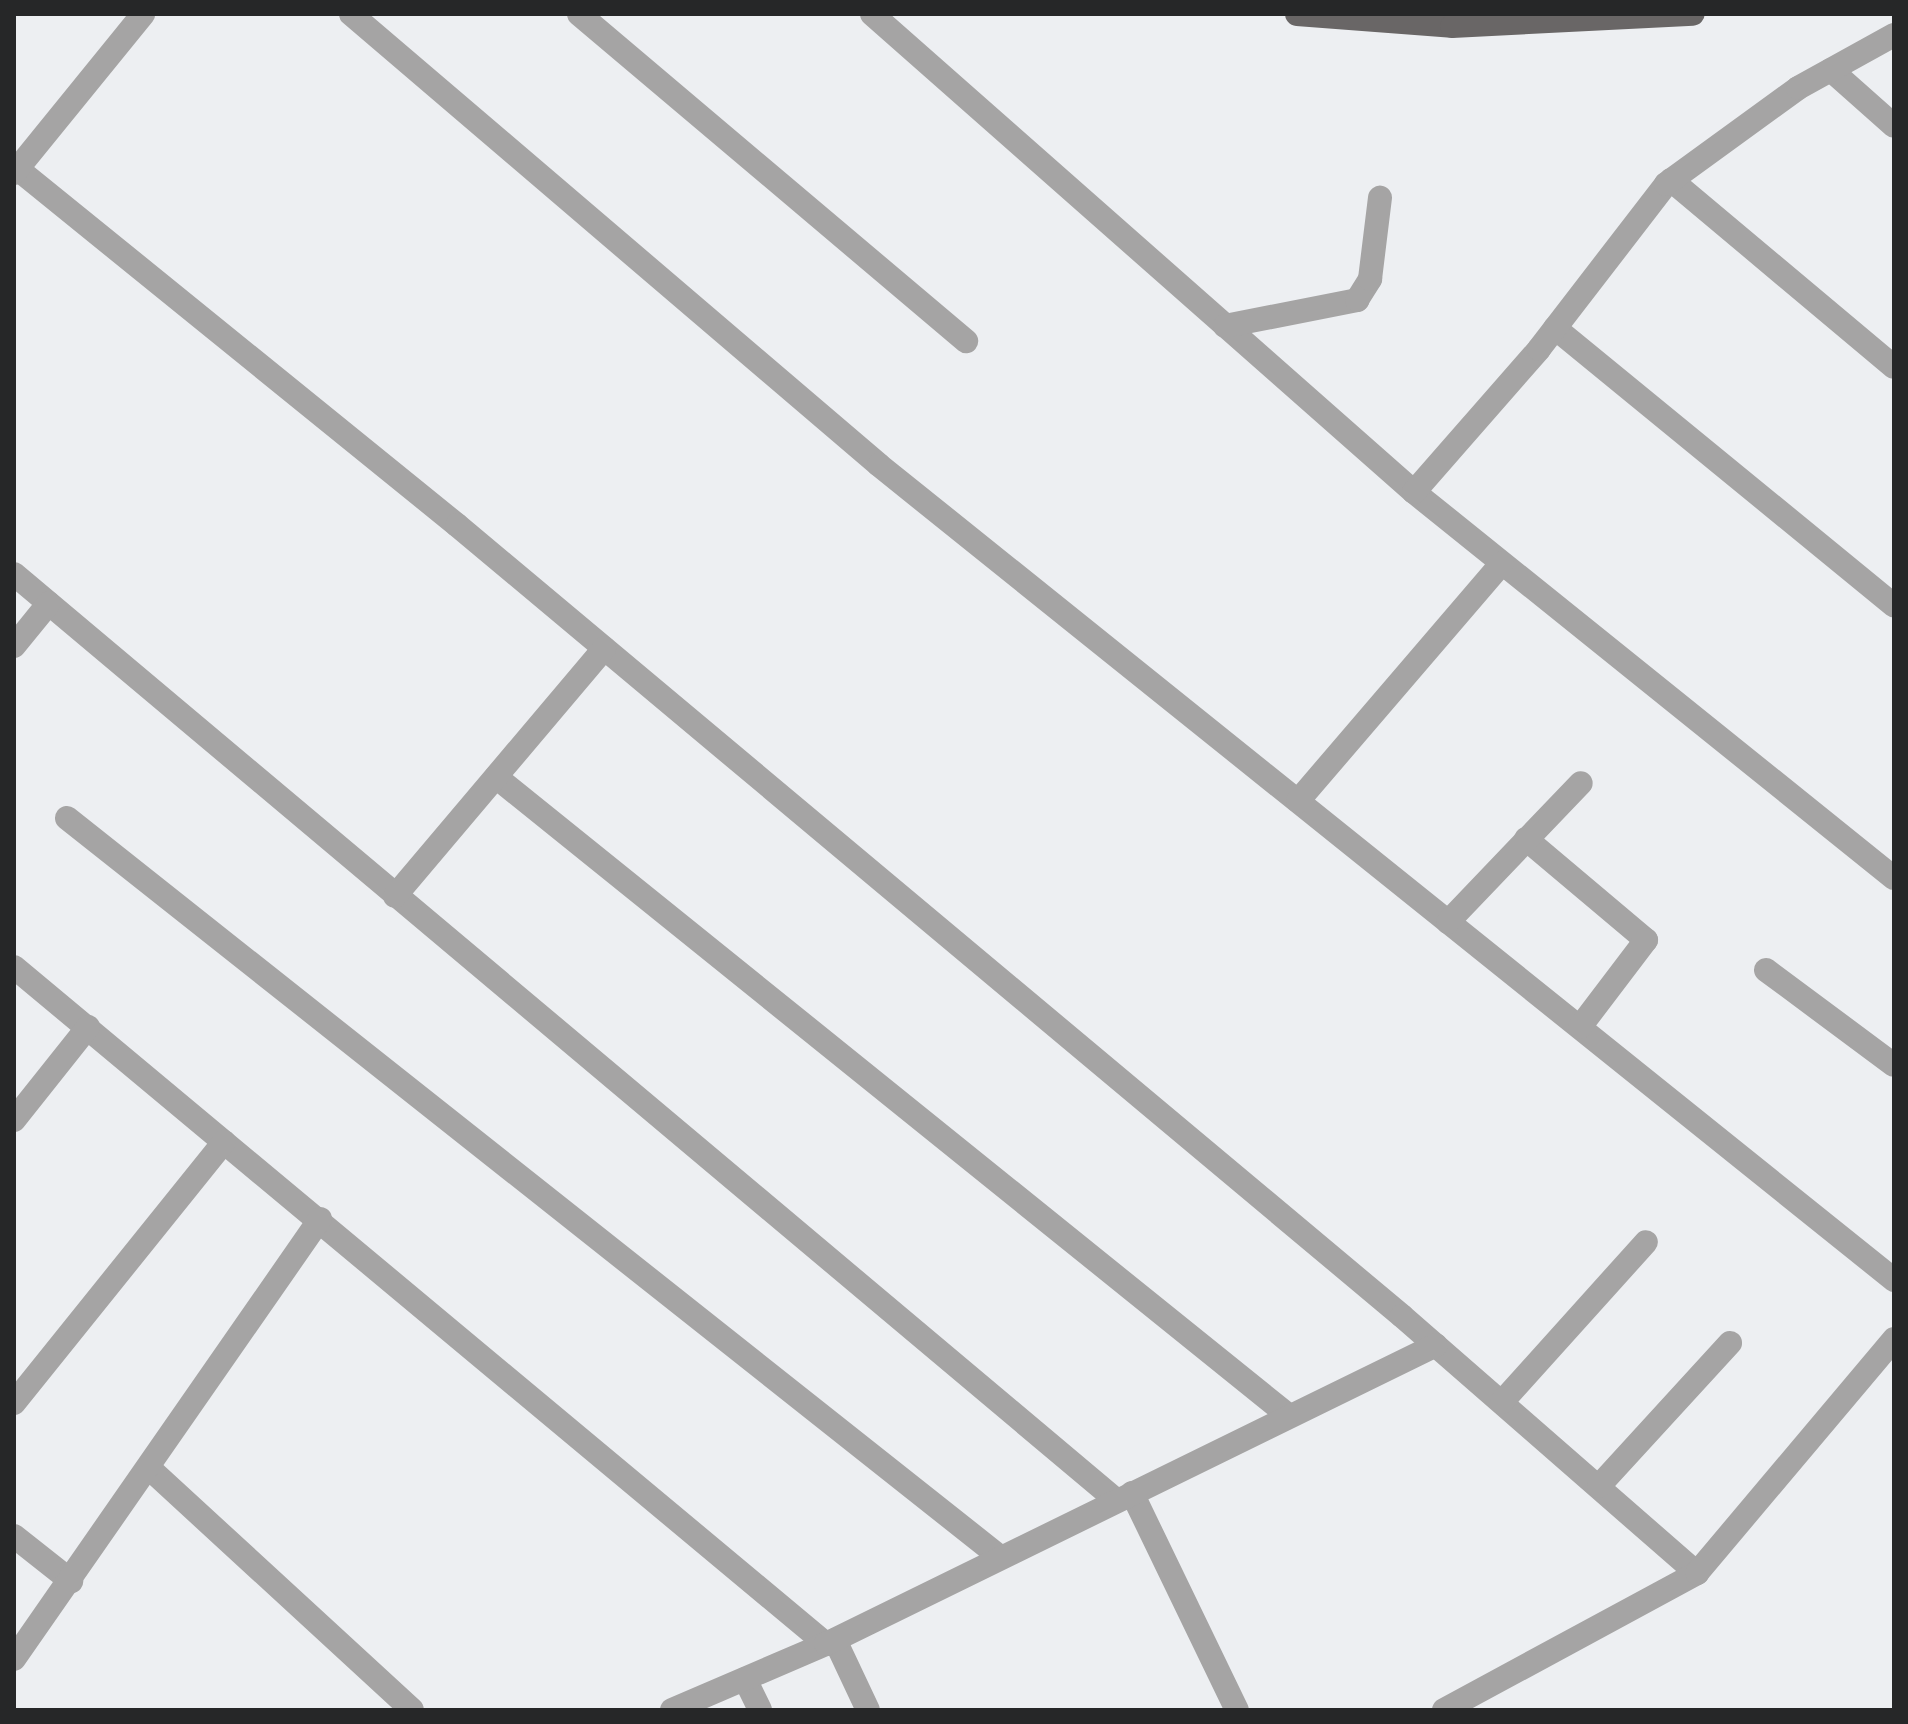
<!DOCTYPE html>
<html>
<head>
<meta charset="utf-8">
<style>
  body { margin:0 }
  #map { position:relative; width:1908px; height:1724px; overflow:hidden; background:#edeff2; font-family:Cabin,sans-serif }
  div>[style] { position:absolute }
  .minor>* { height:24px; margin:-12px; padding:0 12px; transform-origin:12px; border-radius:12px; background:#a5a4a4 }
  .major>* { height:24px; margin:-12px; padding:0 12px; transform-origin:12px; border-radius:12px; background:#696666 }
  span { translate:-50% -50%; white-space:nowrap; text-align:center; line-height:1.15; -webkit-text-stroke:6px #edeff2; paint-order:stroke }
  .frame { position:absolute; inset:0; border:16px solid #262728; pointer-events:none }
</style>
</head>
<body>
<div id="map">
  <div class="minor">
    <div style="left:351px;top:14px;width:694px;rotate:40.5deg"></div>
    <div style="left:879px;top:465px;width:1302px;rotate:38.76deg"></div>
    <div style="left:579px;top:14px;width:507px;rotate:40.2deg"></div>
    <div style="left:872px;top:14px;width:723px;rotate:41.41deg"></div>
    <div style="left:1414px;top:492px;width:616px;rotate:38.81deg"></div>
    <div style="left:1831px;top:70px;width:84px;rotate:41.6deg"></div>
    <div style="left:14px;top:166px;width:570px;rotate:39.02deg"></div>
    <div style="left:457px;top:525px;width:1232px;rotate:39.93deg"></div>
    <div style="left:1402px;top:1316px;width:391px;rotate:41.1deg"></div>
    <div style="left:14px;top:173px;width:205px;rotate:-50.9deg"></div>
    <div style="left:1671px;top:180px;width:291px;rotate:40deg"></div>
    <div style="left:1225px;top:326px;width:135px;rotate:-11.1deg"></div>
    <div style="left:1357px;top:300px;width:25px;rotate:-58deg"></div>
    <div style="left:1370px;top:279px;width:82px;rotate:-83deg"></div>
    <div style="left:1555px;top:328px;width:438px;rotate:39.3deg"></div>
    <div style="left:1414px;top:492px;width:190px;rotate:-48.8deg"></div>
    <div style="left:1539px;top:349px;width:208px;rotate:-52.4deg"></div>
    <div style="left:1666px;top:184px;width:163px;rotate:-36deg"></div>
    <div style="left:1798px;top:88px;width:110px;rotate:-28.9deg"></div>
    <div style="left:14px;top:574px;width:1438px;rotate:40.04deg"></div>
    <div style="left:14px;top:646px;width:55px;rotate:-50.9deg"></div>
    <div style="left:496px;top:777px;width:1018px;rotate:38.86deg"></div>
    <div style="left:1298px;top:801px;width:313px;rotate:-49.4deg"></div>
    <div style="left:67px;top:818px;width:1190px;rotate:38.38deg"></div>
    <div style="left:1526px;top:839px;width:157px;rotate:40.1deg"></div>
    <div style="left:1646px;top:940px;width:109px;rotate:127.2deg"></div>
    <div style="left:395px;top:896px;width:324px;rotate:-49.8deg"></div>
    <div style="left:1448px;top:922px;width:192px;rotate:-46.3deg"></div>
    <div style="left:14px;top:967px;width:1057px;rotate:39.82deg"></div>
    <div style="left:1766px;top:970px;width:159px;rotate:36.6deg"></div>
    <div style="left:14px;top:1120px;width:119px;rotate:-51.5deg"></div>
    <div style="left:1502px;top:1402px;width:215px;rotate:-48deg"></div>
    <div style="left:14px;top:1403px;width:335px;rotate:-51.2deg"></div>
    <div style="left:149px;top:1468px;width:357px;rotate:42.6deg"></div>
    <div style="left:1599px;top:1486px;width:194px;rotate:-47.5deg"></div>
    <div style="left:1132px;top:1493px;width:241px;rotate:64.2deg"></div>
    <div style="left:14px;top:1536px;width:73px;rotate:38.3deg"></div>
    <div style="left:835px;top:1640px;width:77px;rotate:64.8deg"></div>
    <div style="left:14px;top:1659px;width:536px;rotate:-55.18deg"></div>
    <div style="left:745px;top:1679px;width:34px;rotate:64deg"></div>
    <div style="left:672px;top:1710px;width:168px;rotate:-23.2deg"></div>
    <div style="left:826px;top:1644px;width:679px;rotate:-26.11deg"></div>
    <div style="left:1444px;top:1710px;width:288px;rotate:-28.4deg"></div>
    <div style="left:1697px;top:1573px;width:306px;rotate:-49.9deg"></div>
  </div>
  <div class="major">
    <div style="left:1297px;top:14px;width:155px;rotate:4.4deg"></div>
    <div style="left:1452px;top:26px;width:241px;rotate:-2.9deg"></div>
  </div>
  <div class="frame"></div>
</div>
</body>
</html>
